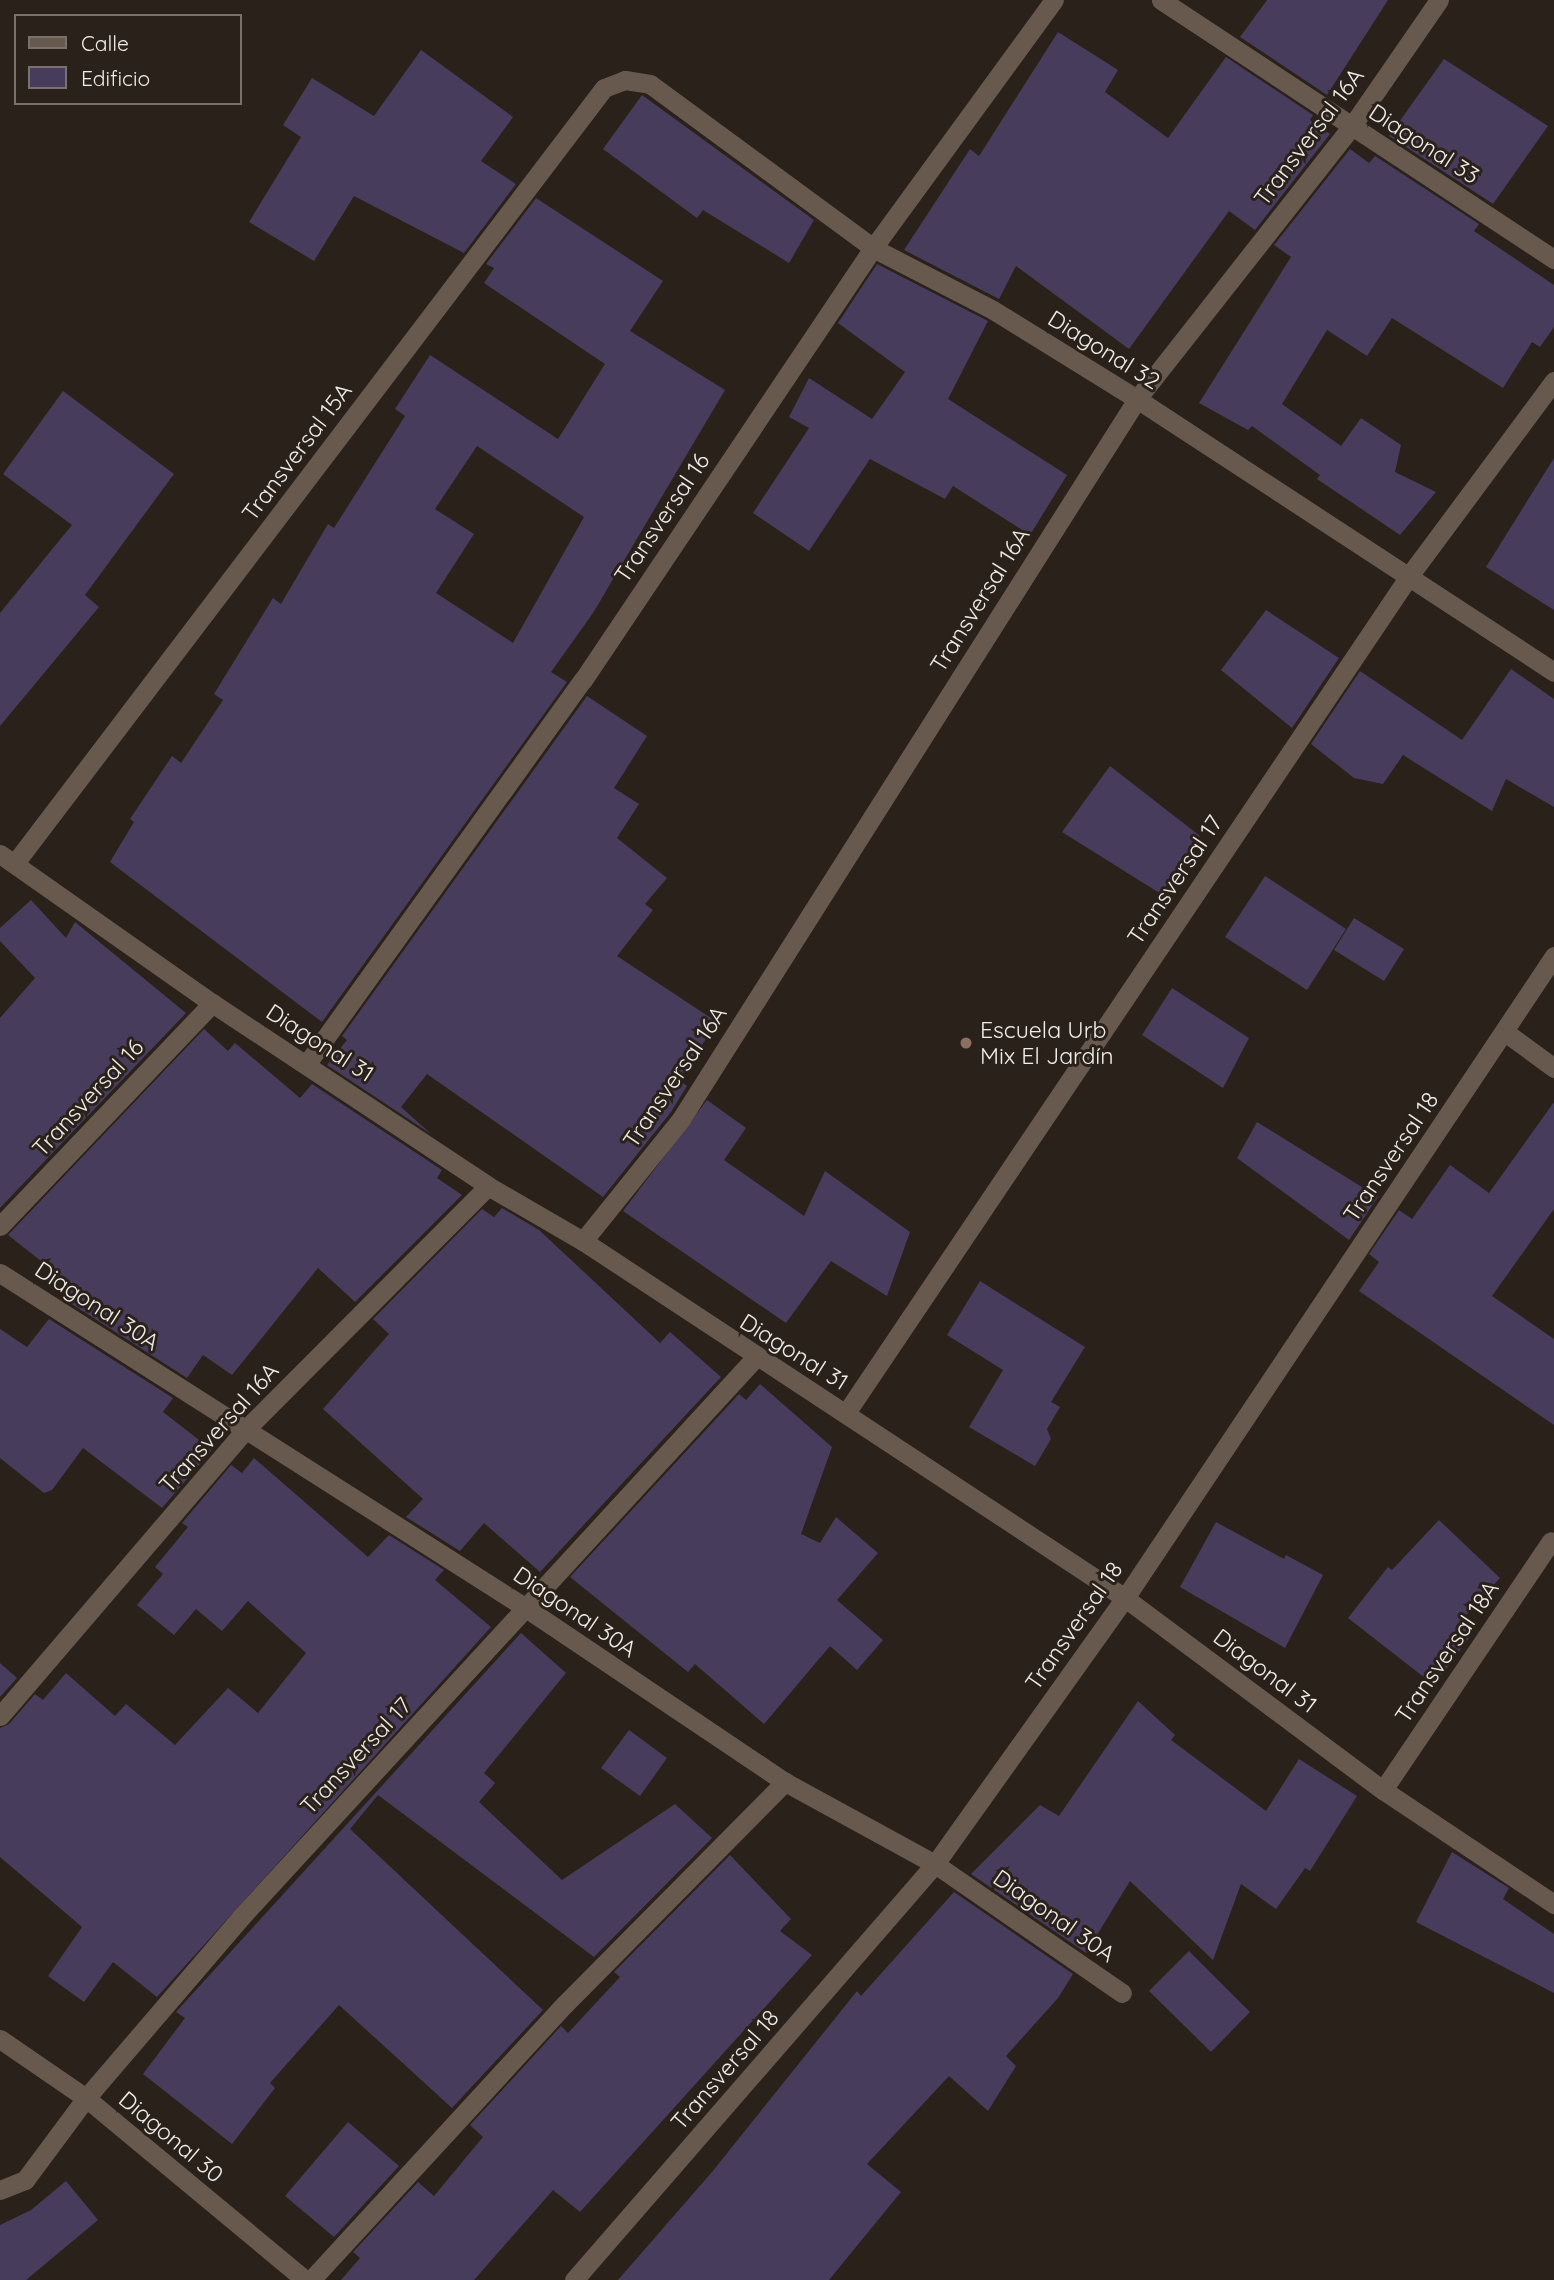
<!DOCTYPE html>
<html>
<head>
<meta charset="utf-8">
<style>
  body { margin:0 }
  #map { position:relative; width:1554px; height:2280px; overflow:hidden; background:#29211a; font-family:Quicksand,sans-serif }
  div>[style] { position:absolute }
  .building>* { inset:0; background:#483c5d }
  .minor>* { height:19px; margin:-9.5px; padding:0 9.5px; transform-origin:9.5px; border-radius:9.5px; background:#68594f }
  .tertiary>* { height:19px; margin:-9.5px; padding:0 9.5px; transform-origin:9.5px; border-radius:9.5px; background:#68594f }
  .dots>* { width:19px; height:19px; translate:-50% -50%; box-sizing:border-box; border:4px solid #29211a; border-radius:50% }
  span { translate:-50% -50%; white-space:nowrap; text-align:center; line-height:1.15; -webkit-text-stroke:6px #29211a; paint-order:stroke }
  .street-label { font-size:23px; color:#f2ece8 }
  .poi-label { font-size:23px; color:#f2ece8 }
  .left { translate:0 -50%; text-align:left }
  .legend { position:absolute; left:14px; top:14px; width:228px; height:91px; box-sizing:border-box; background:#29211a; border:2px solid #79726c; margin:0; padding:9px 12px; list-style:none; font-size:21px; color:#f2ece8 }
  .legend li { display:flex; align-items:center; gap:14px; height:35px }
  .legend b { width:35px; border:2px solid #79726c }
</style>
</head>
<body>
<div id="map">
  <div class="building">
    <div style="clip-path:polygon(1267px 0,1388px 0,1327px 95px,1240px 37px)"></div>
    <div style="clip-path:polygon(1058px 32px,1118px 70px,1105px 92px,1168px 138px,1226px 57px,1313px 115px,1310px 120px,1330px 134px,1255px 230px,1229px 211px,1129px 349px,1016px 266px,999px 299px,904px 250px,970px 149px,979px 156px)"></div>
    <div style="clip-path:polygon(421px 50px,513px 117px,481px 161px,516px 184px,464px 253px,354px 196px,314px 261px,249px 222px,301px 137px,283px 125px,312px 78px,374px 116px)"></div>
    <div style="clip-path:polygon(1444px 59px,1548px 126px,1493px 204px,1389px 136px)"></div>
    <div style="clip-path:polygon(642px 95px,814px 220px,789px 263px,703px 210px,697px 218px,603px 149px)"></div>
    <div style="clip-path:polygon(1350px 149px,1369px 163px,1375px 156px,1479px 224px,1474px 231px,1554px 285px,1554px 327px,1540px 347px,1532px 342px,1503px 388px,1392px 318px,1367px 356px,1327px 330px,1282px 404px,1341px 446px,1361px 418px,1401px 445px,1395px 472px,1436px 492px,1400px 535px,1317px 479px,1320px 475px,1252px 426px,1248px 430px,1199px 403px,1291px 257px,1274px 245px)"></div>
    <div style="clip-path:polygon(evenodd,536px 198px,663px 281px,630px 331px,725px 390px,593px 613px,551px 672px,567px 682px,322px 1022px,110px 862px,134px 822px,130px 819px,172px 756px,181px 763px,223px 700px,214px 694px,273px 598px,281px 604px,328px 524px,334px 528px,405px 416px,395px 409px,430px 355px,558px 439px,605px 364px,484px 283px,494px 268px,486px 264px,536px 198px,477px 446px,584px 517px,513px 643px,436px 593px,474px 534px,435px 509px,477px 446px)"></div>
    <div style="clip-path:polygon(877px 264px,988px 321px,948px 399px,1067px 475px,1030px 535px,953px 486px,945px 499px,870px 459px,809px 551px,753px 513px,809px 428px,789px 417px,809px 378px,872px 419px,905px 372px,838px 323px)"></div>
    <div style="clip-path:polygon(63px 391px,174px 474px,85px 595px,99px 607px,0 726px,0 613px,72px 525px,3px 474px)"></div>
    <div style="clip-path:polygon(1554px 458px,1554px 610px,1486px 567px)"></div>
    <div style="clip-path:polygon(1266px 610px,1339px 658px,1292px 728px,1221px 670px)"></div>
    <div style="clip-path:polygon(1511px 669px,1554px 699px,1554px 807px,1506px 779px,1492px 811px,1403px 755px,1383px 784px,1354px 778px,1311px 744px,1360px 671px,1462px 740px)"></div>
    <div style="clip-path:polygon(587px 696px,647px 736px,614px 788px,639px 804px,617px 838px,667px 878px,645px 904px,653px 910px,617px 956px,717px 1022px,679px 1080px,687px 1086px,671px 1112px,603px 1197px,427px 1074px,401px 1107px,431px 1134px,327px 1065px,347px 1040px,342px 1036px)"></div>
    <div style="clip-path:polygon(1110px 766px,1200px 836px,1161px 894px,1062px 832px)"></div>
    <div style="clip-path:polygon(1265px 876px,1346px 929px,1307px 990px,1225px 937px)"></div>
    <div style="clip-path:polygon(31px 900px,66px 938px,75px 922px,186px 1013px,0 1208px,0 1018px,35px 978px,0 941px,0 928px)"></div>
    <div style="clip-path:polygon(1354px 918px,1404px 949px,1384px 981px,1334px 950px)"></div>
    <div style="clip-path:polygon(1172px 988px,1249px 1038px,1223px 1088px,1142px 1035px)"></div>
    <div style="clip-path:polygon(204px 1029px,228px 1051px,235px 1043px,300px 1098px,312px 1084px,442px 1170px,437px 1178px,462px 1195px,355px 1302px,318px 1268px,232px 1375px,203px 1355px,187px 1378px,64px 1299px,74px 1287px,8px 1235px)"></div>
    <div style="clip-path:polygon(707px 1100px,746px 1128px,724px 1160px,804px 1216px,825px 1171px,910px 1232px,887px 1296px,831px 1261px,786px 1323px,623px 1211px)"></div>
    <div style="clip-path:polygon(1554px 1102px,1554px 1209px,1492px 1296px,1554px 1339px,1554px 1425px,1359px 1291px,1379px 1262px,1369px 1254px,1399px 1210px,1412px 1219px,1450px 1165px,1489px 1193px)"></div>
    <div style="clip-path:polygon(1257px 1122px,1378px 1197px,1349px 1240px,1237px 1158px)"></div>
    <div style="clip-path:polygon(502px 1208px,539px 1230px,660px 1343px,670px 1332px,721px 1377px,540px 1572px,484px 1523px,460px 1551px,406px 1517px,423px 1499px,323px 1409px,389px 1334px,373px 1319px,482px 1209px,494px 1217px)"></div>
    <div style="clip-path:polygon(980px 1281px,1085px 1347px,1051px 1402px,1060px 1407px,1047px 1429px,1051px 1439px,1035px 1466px,969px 1427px,1003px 1370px,947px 1335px)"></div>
    <div style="clip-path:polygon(49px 1319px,173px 1398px,163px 1412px,212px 1450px,162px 1508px,83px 1448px,52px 1490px,44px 1493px,0 1458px,0 1329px,27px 1347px)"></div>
    <div style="clip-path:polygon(760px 1384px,832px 1447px,801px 1534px,820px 1543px,836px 1517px,878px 1553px,837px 1600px,883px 1640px,857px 1670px,830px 1646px,764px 1724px,695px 1664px,688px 1672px,570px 1577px,739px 1394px,746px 1400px)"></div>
    <div style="clip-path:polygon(254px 1458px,368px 1557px,389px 1535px,444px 1570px,435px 1580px,491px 1627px,157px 1997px,113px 1962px,84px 2002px,48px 1976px,82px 1927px,0 1857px,0 1728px,9px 1724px,35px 1694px,43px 1700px,66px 1673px,115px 1716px,126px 1704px,175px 1745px,228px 1688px,258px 1713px,306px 1653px,248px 1601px,222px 1631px,196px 1609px,174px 1635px,137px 1605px,163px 1574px,155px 1567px,188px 1527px,182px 1523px,231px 1465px,242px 1473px)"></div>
    <div style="clip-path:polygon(1439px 1520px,1500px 1578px,1459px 1623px,1472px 1634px,1434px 1685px,1348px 1618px,1388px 1567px,1392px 1570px)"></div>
    <div style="clip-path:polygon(1216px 1522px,1284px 1559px,1286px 1555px,1323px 1575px,1285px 1648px,1180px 1587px)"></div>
    <div style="clip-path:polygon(521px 1633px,566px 1673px,484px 1773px,495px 1783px,479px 1802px,562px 1880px,675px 1804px,712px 1838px,594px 1957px,378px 1795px,350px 1829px,543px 2010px,452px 2108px,339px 2005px,270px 2083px,275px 2088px,232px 2144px,143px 2074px,185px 2018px,176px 2012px)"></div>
    <div style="clip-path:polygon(0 1663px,17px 1678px,0 1697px)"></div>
    <div style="clip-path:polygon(1138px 1701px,1175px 1735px,1171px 1740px,1266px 1811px,1299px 1759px,1357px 1796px,1310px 1871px,1305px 1868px,1276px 1909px,1241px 1884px,1213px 1960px,1130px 1881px,1086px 1953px,971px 1874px,1040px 1805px,1059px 1816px)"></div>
    <div style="clip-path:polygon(629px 1730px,667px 1758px,640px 1796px,601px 1768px)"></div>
    <div style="clip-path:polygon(1452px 1852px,1509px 1888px,1503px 1899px,1554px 1934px,1554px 1993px,1416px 1922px)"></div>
    <div style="clip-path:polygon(730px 1855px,791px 1919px,780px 1931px,812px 1955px,580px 2212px,553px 2190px,474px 2280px,341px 2280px,360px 2258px,353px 2252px,418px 2182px,434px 2196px,483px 2137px,470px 2125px,561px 2026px,568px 2033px,620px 1977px,614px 1972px)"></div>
    <div style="clip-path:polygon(954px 1892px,1073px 1974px,1058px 1998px,1006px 2056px,1016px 2066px,988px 2111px,949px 2076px,867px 2164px,901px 2192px,829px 2280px,618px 2280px,712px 2172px,857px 1991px,861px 1996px)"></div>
    <div style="clip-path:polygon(1189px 1951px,1250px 2012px,1211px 2052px,1149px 1991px)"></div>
    <div style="clip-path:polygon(348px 2122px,399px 2166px,334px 2237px,285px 2196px)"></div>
    <div style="clip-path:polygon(66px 2181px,98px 2220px,26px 2280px,0 2280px,0 2225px,31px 2210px)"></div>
  </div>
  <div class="minor">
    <div style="left:1161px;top:0;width:471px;rotate:33.4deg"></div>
    <div style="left:15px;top:863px;width:973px;rotate:-52.77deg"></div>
    <div style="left:604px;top:88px;width:22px;rotate:-21deg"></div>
    <div style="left:625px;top:80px;width:25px;rotate:9deg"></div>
    <div style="left:650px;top:84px;width:277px;rotate:36.3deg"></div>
    <div style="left:873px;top:248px;width:135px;rotate:27.3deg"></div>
    <div style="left:993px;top:310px;width:169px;rotate:31.7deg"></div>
    <div style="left:1137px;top:399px;width:498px;rotate:33.2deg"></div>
    <div style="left:1505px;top:1032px;width:61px;rotate:36.3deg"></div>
    <div style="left:308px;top:1062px;width:471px;rotate:-54.3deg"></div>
    <div style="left:583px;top:680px;width:520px;rotate:-56.13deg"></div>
    <div style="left:873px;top:248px;width:307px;rotate:-53.9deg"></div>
    <div style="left:0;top:1226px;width:308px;rotate:-46.4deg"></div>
    <div style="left:583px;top:1241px;width:156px;rotate:-51.2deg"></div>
    <div style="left:681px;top:1119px;width:852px;rotate:-57.65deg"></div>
    <div style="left:1137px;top:399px;width:347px;rotate:-51.8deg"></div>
    <div style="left:1352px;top:126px;width:153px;rotate:-55.4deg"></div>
    <div style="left:0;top:1273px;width:624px;rotate:32.49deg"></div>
    <div style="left:526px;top:1608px;width:312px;rotate:33.9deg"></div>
    <div style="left:785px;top:1782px;width:171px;rotate:28.7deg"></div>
    <div style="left:935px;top:1864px;width:227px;rotate:34.6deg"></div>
    <div style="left:846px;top:1413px;width:1009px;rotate:-56.07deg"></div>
    <div style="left:1409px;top:576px;width:243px;rotate:-53.4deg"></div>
    <div style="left:0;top:1716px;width:377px;rotate:-49.4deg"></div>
    <div style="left:245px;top:1430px;width:344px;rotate:-45.1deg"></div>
    <div style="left:1383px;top:1790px;width:300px;rotate:-56deg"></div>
    <div style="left:0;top:2039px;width:104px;rotate:34.5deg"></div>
    <div style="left:86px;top:2098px;width:285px;rotate:39.7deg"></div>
    <div style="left:0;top:2190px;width:27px;rotate:-22deg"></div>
    <div style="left:25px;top:2180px;width:102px;rotate:-53.4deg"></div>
    <div style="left:86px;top:2098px;width:238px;rotate:-49.4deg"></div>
    <div style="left:241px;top:1917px;width:759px;rotate:-47.4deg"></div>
    <div style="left:311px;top:2280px;width:375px;rotate:-47.4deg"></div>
    <div style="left:565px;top:2004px;width:313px;rotate:-45.3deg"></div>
    <div style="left:574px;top:2280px;width:551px;rotate:-49.05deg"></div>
    <div style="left:935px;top:1864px;width:327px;rotate:-54.5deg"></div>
    <div style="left:1125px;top:1598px;width:772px;rotate:-56.25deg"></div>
  </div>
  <div class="tertiary">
    <div style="left:0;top:854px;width:259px;rotate:35.1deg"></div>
    <div style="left:212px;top:1003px;width:331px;rotate:33.5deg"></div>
    <div style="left:488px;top:1186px;width:110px;rotate:30.1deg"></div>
    <div style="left:583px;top:1241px;width:649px;rotate:33.37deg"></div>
    <div style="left:1125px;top:1598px;width:322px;rotate:36.7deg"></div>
    <div style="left:1383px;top:1790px;width:206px;rotate:33.7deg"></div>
  </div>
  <div class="dots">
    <div style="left:966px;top:1043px;background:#8d6e63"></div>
  </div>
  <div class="street-label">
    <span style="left:1309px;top:137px;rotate:-53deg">Transversal 16A</span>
    <span style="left:1424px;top:144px;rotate:33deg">Diagonal 33</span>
    <span style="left:1104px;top:350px;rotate:32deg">Diagonal 32</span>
    <span style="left:297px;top:452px;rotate:-53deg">Transversal 15A</span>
    <span style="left:662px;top:518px;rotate:-56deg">Transversal 16</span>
    <span style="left:980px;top:600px;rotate:-58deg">Transversal 16A</span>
    <span style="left:1175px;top:880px;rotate:-56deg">Transversal 17</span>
    <span style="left:320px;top:1043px;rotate:33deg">Diagonal 31</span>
    <span style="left:675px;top:1077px;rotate:-56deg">Transversal 16A</span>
    <span style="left:88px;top:1098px;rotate:-47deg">Transversal 16</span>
    <span style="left:1391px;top:1157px;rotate:-56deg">Transversal 18</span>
    <span style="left:97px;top:1306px;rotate:33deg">Diagonal 30A</span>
    <span style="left:794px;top:1352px;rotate:32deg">Diagonal 31</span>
    <span style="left:219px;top:1428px;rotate:-48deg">Transversal 16A</span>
    <span style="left:575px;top:1612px;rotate:34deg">Diagonal 30A</span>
    <span style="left:1074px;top:1626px;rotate:-55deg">Transversal 18</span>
    <span style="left:1447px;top:1652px;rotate:-56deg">Transversal 18A</span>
    <span style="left:1265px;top:1671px;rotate:37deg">Diagonal 31</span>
    <span style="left:356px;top:1756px;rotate:-47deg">Transversal 17</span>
    <span style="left:1054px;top:1916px;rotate:35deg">Diagonal 30A</span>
    <span style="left:725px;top:2070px;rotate:-49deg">Transversal 18</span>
    <span style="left:171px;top:2137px;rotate:40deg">Diagonal 30</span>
  </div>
  <div class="poi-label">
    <span class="left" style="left:980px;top:1043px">Escuela Urb<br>Mix El Jardín</span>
  </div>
  <ul class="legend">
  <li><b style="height:9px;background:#68594f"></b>Calle</li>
  <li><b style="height:19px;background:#483c5d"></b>Edificio</li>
  </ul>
</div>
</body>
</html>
